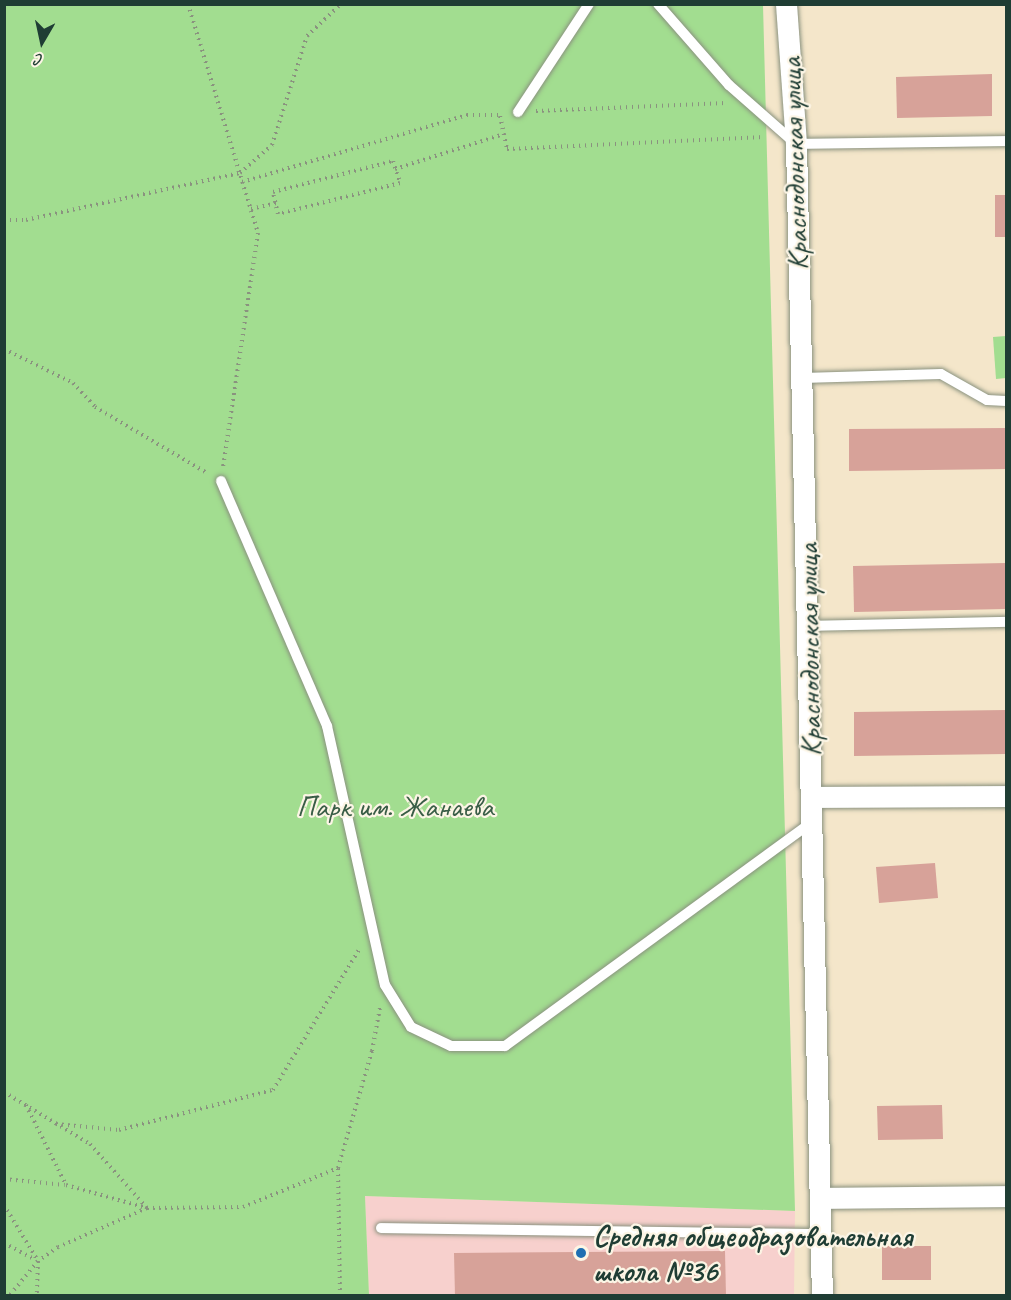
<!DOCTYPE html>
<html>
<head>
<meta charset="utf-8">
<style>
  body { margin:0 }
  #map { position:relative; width:1011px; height:1300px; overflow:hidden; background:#f4e6ca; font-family:Caveat,sans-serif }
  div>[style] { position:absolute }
  .built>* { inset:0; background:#f7d0cd }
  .green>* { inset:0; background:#a2dd90 }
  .building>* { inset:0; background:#d7a299 }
  .path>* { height:4px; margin-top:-2px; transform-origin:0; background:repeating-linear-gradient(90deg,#8a927f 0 1.5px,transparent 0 6px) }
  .roads { filter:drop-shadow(0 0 2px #8a927f) drop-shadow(0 0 2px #8a927f) }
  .service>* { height:10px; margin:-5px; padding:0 5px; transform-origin:5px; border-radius:5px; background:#fff }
  .minor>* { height:21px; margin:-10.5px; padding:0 10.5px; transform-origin:10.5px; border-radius:10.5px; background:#fff }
  .dots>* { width:16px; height:16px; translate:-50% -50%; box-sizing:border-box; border:3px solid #fcf5e5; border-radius:50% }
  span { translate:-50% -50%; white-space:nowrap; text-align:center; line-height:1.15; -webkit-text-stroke:4.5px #fcf5e5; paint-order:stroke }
  .street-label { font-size:30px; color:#1f3d34 }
  .park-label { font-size:30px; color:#395d46 }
  .poi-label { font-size:30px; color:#1f3d34; font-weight:700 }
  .left { translate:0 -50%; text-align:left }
  .frame { position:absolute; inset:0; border:6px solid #1f3d34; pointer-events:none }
  .north { position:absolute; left:12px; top:12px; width:60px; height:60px; -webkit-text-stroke:4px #fcf5e5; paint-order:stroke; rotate:189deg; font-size:16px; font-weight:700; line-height:24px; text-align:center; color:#1f3d34 }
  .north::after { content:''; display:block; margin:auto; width:21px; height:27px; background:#1f3d34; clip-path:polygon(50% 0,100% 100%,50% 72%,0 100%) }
</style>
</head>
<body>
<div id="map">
  <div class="built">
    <div style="clip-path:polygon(365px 1196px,795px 1211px,794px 1295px,369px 1295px)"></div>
  </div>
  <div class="green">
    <div style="clip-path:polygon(4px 5px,763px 5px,795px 1211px,365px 1196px,369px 1295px,5px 1295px)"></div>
    <div style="clip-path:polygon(1006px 336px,1006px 378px,996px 379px,993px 337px)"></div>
  </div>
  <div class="building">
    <div style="clip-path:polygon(992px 74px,992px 116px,897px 118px,896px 77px)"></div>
    <div style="clip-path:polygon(995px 195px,1006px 195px,1006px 237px,995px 237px)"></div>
    <div style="clip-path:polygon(1006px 428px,1006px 469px,849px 471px,849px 429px)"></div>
    <div style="clip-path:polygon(1006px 563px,1006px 609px,854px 612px,853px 566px)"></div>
    <div style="clip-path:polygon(1006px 710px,1006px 754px,854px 756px,854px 712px)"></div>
    <div style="clip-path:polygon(935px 863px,938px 898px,879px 903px,876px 867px)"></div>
    <div style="clip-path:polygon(942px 1105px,943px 1139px,878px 1140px,877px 1106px)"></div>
    <div style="clip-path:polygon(882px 1246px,931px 1246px,931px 1280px,882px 1280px)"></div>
    <div style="clip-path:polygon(725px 1251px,726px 1296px,455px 1296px,454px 1253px)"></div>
  </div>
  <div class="path">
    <div style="left:188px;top:4px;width:239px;rotate:73deg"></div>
    <div style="left:258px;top:233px;width:236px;rotate:98.5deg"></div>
    <div style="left:536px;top:111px;width:190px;rotate:-2.4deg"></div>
    <div style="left:500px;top:116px;width:34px;rotate:78deg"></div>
    <div style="left:507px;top:149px;width:258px;rotate:-2.7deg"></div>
    <div style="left:393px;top:161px;width:23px;rotate:72deg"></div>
    <div style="left:400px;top:183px;width:126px;rotate:165.7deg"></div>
    <div style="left:278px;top:214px;width:23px;rotate:-103deg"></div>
    <div style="left:273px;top:192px;width:124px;rotate:-14.5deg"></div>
    <div style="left:395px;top:169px;width:114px;rotate:-17.8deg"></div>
    <div style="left:242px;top:182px;width:235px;rotate:-16.6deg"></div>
    <div style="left:467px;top:115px;width:33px"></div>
    <div style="left:251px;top:209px;width:26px;rotate:-13deg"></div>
    <div style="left:4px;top:220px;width:22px"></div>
    <div style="left:26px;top:220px;width:219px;rotate:-12.4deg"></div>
    <div style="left:240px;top:173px;width:43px;rotate:-41.2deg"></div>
    <div style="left:272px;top:145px;width:114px;rotate:-72.2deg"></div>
    <div style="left:307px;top:36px;width:47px;rotate:-43.3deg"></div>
    <div style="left:4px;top:349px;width:77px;rotate:26.2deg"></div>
    <div style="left:73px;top:383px;width:33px;rotate:47deg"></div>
    <div style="left:95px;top:407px;width:130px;rotate:30.5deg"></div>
    <div style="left:4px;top:1092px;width:100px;rotate:31.2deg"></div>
    <div style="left:90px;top:1144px;width:86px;rotate:48.3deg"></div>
    <div style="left:147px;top:1208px;width:97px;rotate:156.3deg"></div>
    <div style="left:58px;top:1247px;width:24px;rotate:145deg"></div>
    <div style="left:38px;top:1261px;width:45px;rotate:129.6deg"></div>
    <div style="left:26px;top:1105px;width:89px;rotate:63.4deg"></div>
    <div style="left:66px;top:1185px;width:84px;rotate:15.9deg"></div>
    <div style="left:147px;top:1208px;width:96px;rotate:-0.6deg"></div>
    <div style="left:243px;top:1207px;width:103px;rotate:-22.3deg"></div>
    <div style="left:56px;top:1124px;width:63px;rotate:5.4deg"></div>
    <div style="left:119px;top:1130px;width:159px;rotate:-14.6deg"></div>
    <div style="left:273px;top:1090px;width:167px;rotate:-58.5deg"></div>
    <div style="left:4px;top:1179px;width:61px;rotate:5.6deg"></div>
    <div style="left:4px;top:1205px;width:66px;rotate:58.7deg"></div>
    <div style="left:38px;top:1261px;width:35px;rotate:92deg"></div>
    <div style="left:4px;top:1243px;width:36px;rotate:28deg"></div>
    <div style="left:340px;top:1296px;width:128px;rotate:-90.9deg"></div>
    <div style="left:338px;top:1168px;width:122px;rotate:-73.8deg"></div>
    <div style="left:372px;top:1051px;width:44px;rotate:-79.5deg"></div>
  </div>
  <div class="roads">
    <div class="service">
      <div style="left:658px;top:4px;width:108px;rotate:48.8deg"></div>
      <div style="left:729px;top:85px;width:89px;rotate:41.4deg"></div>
      <div style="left:796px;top:144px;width:210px;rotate:-0.8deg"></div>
      <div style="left:518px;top:112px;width:129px;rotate:-56.7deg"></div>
      <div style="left:802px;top:378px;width:139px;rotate:-1.6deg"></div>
      <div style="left:941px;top:374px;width:53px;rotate:29.5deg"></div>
      <div style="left:987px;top:400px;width:19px;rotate:3deg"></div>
      <div style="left:221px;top:481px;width:267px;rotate:66.6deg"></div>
      <div style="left:327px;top:726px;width:265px;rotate:77.4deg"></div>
      <div style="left:385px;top:985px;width:49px;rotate:58.2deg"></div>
      <div style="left:411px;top:1027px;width:44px;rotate:25.4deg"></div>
      <div style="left:451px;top:1046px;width:54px"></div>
      <div style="left:505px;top:1046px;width:381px;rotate:-36.1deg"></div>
      <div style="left:808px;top:626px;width:198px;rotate:-1.2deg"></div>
      <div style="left:381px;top:1228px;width:441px;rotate:0.8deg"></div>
    </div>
    <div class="minor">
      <div style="left:786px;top:4px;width:140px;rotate:85.9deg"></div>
      <div style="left:796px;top:144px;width:1152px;rotate:88.71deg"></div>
      <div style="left:812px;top:797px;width:194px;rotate:-0.3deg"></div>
      <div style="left:822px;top:1198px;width:184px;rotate:-0.6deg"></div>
    </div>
  </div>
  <div class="dots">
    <div style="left:581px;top:1253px;background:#1f6fb2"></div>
  </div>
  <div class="street-label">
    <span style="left:794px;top:164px;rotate:-92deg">Краснодонская улица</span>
    <span style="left:809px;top:650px;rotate:-91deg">Краснодонская улица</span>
  </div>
  <div class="park-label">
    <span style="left:395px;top:806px">Парк им. Жанаева</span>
  </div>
  <div class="poi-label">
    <span class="left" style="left:593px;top:1253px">Средняя общеобразовательная<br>школа №36</span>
  </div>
  <div class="frame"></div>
  <div class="north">С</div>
</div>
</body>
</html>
